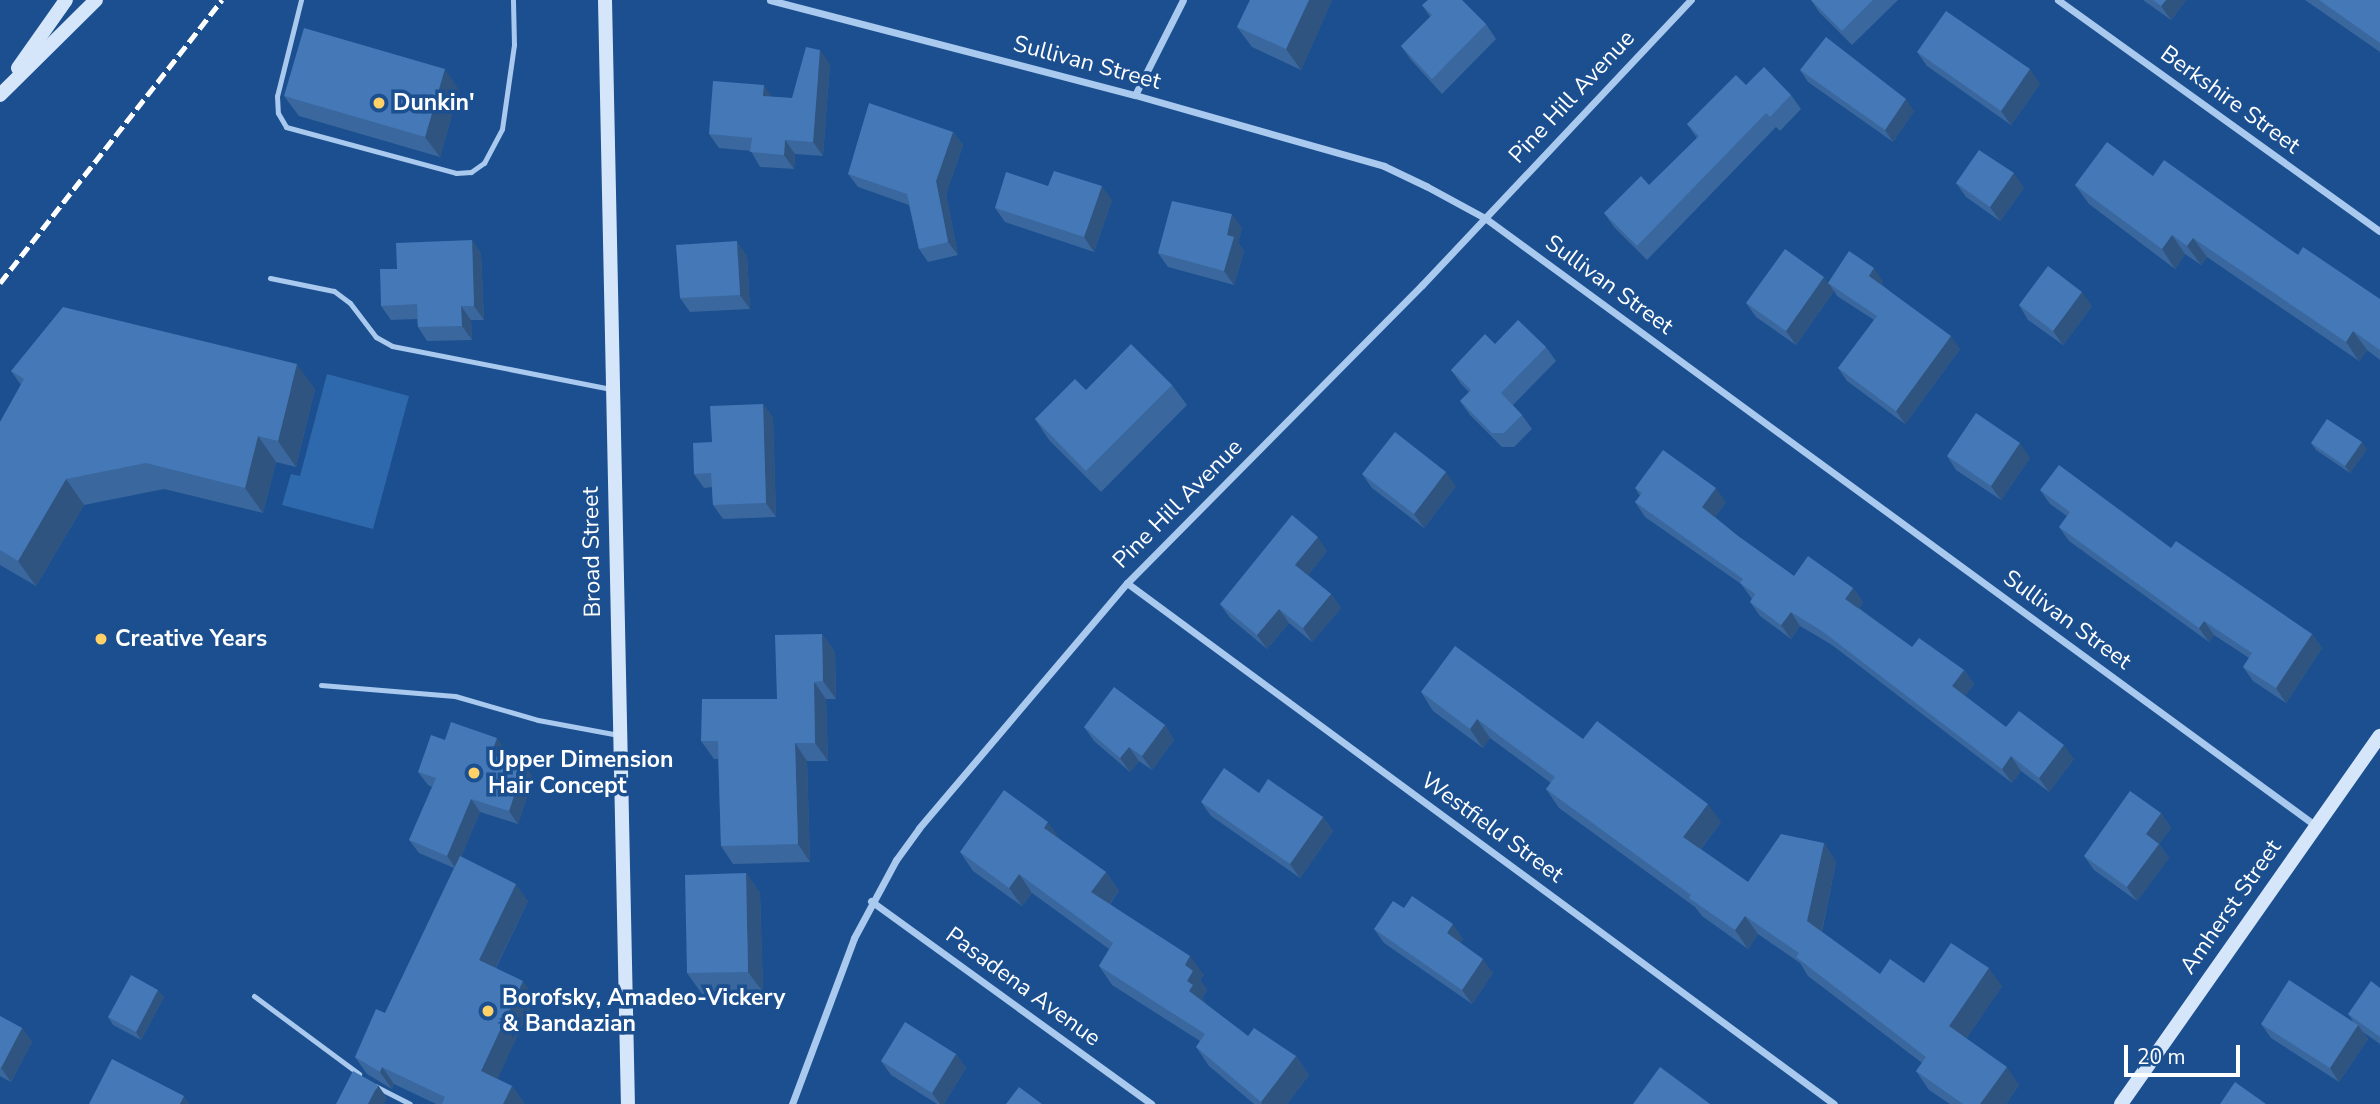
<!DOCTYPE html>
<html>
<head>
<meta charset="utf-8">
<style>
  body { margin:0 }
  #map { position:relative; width:2380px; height:1104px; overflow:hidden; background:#1b4f8f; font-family:"Nunito Sans",sans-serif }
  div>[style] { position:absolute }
  .green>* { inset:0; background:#2e69ad }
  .service>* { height:5px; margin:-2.5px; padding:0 2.5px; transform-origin:2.5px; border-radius:2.5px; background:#a9c9ee }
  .minor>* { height:7px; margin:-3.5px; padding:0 3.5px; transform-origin:3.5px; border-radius:3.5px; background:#a9c9ee }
  .secondary>* { height:14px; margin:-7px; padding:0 7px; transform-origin:7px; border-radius:7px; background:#d6e6fa }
  .rail>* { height:5px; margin-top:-2.5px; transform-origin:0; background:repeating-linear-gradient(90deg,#fff 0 12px,transparent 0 17px) }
  .wall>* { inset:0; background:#3a679d }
  .shaded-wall>* { inset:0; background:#305480 }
  .building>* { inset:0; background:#4478b7 }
  .dots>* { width:19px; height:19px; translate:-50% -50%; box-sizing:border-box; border:4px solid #1b4f8f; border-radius:50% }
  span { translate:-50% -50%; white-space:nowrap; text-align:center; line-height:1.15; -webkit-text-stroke:7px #1b4f8f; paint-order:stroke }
  .street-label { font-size:23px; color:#fff }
  .poi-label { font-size:23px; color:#fff; font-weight:700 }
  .left { translate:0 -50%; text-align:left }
  .scale { position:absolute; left:2124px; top:1045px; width:116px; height:32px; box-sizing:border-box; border:4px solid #fff; border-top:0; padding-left:9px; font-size:21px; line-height:24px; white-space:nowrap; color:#fff; -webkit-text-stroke:5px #1b4f8f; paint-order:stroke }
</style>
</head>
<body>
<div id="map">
  <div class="green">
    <div style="clip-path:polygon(327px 374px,409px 396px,373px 529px,282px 505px,291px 474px,300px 476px)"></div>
  </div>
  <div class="service">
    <div style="left:301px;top:0;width:99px;rotate:104deg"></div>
    <div style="left:277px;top:96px;width:17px;rotate:87deg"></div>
    <div style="left:278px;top:113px;width:16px;rotate:60deg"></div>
    <div style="left:286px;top:127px;width:176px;rotate:15.1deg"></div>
    <div style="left:456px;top:173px;width:15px;rotate:-4deg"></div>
    <div style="left:471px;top:172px;width:16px;rotate:-35deg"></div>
    <div style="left:484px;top:163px;width:38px;rotate:-62deg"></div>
    <div style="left:502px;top:129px;width:85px;rotate:-81.9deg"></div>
    <div style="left:514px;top:45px;width:45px;rotate:-91.3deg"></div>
    <div style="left:270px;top:278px;width:65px;rotate:11.5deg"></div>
    <div style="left:334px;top:291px;width:20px;rotate:37deg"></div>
    <div style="left:350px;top:303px;width:43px;rotate:52.6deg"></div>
    <div style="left:376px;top:337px;width:18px;rotate:29deg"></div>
    <div style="left:392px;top:346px;width:223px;rotate:11.1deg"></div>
    <div style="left:321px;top:685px;width:134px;rotate:4.7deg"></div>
    <div style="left:455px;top:696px;width:86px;rotate:16.1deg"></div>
    <div style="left:538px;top:720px;width:82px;rotate:10.5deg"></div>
    <div style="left:254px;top:996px;width:131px;rotate:36.6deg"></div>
    <div style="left:375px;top:1086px;width:39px;rotate:27deg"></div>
  </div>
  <div class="minor">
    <div style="left:770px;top:0;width:377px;rotate:14.6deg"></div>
    <div style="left:1135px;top:95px;width:259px;rotate:15.9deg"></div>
    <div style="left:1384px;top:166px;width:47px;rotate:25.5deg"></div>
    <div style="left:1426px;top:186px;width:67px;rotate:28.5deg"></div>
    <div style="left:1485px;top:218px;width:1030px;rotate:36.19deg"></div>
    <div style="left:2058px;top:0;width:396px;rotate:35.7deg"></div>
    <div style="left:1135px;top:95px;width:106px;rotate:-63.2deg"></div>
    <div style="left:1127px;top:583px;width:878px;rotate:36.39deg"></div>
    <div style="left:871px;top:901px;width:346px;rotate:35.9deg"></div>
    <div style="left:792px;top:1104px;width:177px;rotate:-69.5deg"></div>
    <div style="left:854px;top:938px;width:89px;rotate:-61.7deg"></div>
    <div style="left:896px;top:860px;width:39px;rotate:-54deg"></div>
    <div style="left:919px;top:828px;width:321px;rotate:-49.7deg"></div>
    <div style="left:1127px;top:583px;width:419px;rotate:-45.3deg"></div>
    <div style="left:1422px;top:285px;width:392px;rotate:-46.7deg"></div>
  </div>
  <div class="secondary">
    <div style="left:605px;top:0;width:1104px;rotate:88.81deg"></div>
    <div style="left:18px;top:68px;width:83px;rotate:-54.8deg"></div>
    <div style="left:0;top:95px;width:135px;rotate:-44.7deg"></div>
    <div style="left:2121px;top:1104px;width:450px;rotate:-54.9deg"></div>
  </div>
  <div class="rail">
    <div style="left:0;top:283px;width:360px;rotate:-51.9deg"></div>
  </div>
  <div class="wall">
    <div style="clip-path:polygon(1250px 0,1332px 0,1301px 70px,1252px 47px,1237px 27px)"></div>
    <div style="clip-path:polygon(1811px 0,1898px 0,1852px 45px,1819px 12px)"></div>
    <div style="clip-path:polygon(2143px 0,2186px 0,2171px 20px)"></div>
    <div style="clip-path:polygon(2305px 0,2380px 0,2380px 52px)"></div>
    <div style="clip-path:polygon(1422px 5px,1486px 24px,1496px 39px,1442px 94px,1411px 60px,1401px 46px,1430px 17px)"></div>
    <div style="clip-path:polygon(1917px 52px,2040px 84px,2011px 125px,1927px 66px)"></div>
    <div style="clip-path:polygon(830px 64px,823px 156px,795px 154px,794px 169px,760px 167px,751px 151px,719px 148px,709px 134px,772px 97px,792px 98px)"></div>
    <div style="clip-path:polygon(1800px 70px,1914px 111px,1893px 142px,1808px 82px)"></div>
    <div style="clip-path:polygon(1746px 85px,1791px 95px,1801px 109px,1780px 131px,1776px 127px,1647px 260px,1614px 227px,1604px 213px,1649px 185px,1697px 138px,1687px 124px)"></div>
    <div style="clip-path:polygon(459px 90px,440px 157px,299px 116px,284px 96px)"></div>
    <div style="clip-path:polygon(953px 132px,963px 145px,946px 194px,958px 255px,928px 262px,919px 249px,909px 205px,858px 187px,848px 174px)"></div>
    <div style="clip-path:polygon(2153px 176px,2380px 299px,2380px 360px,2367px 350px,2359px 361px,2207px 257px,2201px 265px,2185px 254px,2175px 269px,2089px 204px,2075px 185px)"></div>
    <div style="clip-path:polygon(1956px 183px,2024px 188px,2000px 221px,1966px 197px)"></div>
    <div style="clip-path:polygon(1048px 186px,1112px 200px,1094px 252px,1005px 222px,995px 208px)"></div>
    <div style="clip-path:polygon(1242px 228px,1238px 243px,1244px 251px,1234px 285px,1168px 267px,1158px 253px)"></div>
    <div style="clip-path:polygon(472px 240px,481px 254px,484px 320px,471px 320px,472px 340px,427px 341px,418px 327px,417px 319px,391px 320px,381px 306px,397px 269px)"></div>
    <div style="clip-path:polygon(747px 256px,750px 309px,690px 312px,680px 298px)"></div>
    <div style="clip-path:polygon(1883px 281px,1881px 284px,1960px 349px,1905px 424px,1847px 381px,1838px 368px,1874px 320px,1837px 296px,1834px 291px,1796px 345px,1756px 317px,1746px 303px,1828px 282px)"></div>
    <div style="clip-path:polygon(2019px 305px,2092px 306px,2063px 345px,2028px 320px)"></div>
    <div style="clip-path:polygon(1495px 344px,1546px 347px,1556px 361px,1513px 405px,1522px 415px,1532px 429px,1514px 447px,1502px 447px,1470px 415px,1460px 401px,1469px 392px,1461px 384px,1451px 370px)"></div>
    <div style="clip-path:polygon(11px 371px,315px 389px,296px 467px,276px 462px,263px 513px,164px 489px,84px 505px,36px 586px,0 565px,0 422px,21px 385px)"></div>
    <div style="clip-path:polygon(1172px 385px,1187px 405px,1101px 492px,1049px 440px,1035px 419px,1086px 390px)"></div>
    <div style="clip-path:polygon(763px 404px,773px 418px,776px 517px,723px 519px,713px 505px,712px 487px,704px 488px,694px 474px,712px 442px)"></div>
    <div style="clip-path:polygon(2311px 443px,2367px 449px,2350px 473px,2316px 450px)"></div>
    <div style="clip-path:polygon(1947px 456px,2030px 458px,2001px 500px,1956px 470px)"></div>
    <div style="clip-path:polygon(1362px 474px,1456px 486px,1424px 528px,1372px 488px)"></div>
    <div style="clip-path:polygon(1635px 488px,1726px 502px,1715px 517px,1738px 536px,1794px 576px,1853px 588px,1863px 602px,1859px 608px,1912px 647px,1964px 670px,1974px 684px,1965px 696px,2006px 727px,2074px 759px,2049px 792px,2021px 771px,2012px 783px,1832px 645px,1800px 626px,1791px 639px,1760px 616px,1750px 602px,1752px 599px,1741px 584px,1645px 517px,1635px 502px,1640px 496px)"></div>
    <div style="clip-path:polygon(2040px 490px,2171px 548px,2312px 634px,2322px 648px,2286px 703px,2253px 681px,2243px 667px,2249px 658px,2214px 635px,2209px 642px,2069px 541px,2059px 527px,2067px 516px,2050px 504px)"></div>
    <div style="clip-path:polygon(1327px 551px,1308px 575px,1331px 594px,1341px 608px,1312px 642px,1289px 623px,1267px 649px,1230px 618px,1220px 604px)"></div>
    <div style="clip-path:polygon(822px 634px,835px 652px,836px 699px,826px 699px,828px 761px,807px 761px,810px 862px,733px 864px,721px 846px,718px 759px,714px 759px,701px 741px,777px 699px)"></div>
    <div style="clip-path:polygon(1421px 692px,1583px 739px,1721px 822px,1701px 849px,1748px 882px,1824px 843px,1836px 862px,1822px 932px,1880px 974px,1924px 983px,2002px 986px,1966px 1039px,2019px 1085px,2006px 1104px,1950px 1104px,1929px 1090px,1916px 1071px,1922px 1063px,1808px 976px,1800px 963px,1758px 934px,1748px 949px,1702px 916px,1695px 907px,1559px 808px,1546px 789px,1551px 783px,1490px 738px,1483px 748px,1433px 711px)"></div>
    <div style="clip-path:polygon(1165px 725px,1174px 740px,1152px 770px,1139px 761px,1130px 772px,1094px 741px,1084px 727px)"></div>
    <div style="clip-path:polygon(445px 740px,506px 751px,503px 759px,524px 765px,533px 778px,518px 824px,480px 812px,461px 857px,528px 901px,496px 968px,535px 998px,497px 1079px,512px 1086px,524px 1103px,523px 1104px,436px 1104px,394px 1084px,392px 1089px,367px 1074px,355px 1057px,385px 1013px,454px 868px,419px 853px,409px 840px,432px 787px,428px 785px,418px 772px)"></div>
    <div style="clip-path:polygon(1259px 793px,1323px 817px,1333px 831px,1300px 878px,1211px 816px,1201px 802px)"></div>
    <div style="clip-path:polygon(2161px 813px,2171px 828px,2159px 844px,2169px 858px,2137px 901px,2094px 870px,2084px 856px)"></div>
    <div style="clip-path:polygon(1059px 839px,1106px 872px,1119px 891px,1110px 904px,1204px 975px,1200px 980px,1207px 990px,1202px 998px,1206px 1004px,1248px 1036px,1296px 1056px,1309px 1075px,1287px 1104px,1254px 1104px,1209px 1066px,1196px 1047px,1200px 1041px,1112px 985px,1099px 966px,1109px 949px,1032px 893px,1022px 906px,973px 871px,960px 852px)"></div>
    <div style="clip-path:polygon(746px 873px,760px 893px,763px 992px,702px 994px,687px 973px)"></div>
    <div style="clip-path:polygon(1404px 908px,1463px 939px,1460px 943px,1493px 973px,1472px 1004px,1384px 943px,1374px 929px)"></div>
    <div style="clip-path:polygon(2380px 988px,2380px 1044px,2363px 1032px,2368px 1039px,2339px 1082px,2271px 1038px,2261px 1024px,2353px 1021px,2348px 1014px)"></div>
    <div style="clip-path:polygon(164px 997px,141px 1040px,113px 1025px,108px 1017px)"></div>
    <div style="clip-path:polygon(0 1016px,22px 1028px,32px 1042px,11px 1082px,0 1076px)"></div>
    <div style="clip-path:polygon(956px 1054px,966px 1068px,944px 1104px,937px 1104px,891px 1075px,881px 1061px)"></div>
  </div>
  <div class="shaded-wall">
    <div style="clip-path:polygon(1309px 0,1332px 0,1301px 70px,1286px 49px)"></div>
    <div style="clip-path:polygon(2166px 0,2186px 0,2171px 20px,2161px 6px)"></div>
    <div style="clip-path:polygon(820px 50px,830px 64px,823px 156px,813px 142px)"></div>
    <div style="clip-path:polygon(445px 69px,459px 90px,440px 157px,425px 137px)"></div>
    <div style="clip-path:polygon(2030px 69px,2040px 84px,2011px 125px,2001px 111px)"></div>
    <div style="clip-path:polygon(764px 85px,774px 100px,763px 96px)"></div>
    <div style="clip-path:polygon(1906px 99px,1914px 111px,1893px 142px,1885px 130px)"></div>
    <div style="clip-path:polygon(953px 132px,963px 145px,946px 194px,958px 255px,948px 242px,936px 181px)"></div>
    <div style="clip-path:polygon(785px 140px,795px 154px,794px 169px,784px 155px)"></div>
    <div style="clip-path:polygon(2014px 173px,2024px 188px,2000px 221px,1990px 207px)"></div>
    <div style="clip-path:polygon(1102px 186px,1112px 200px,1094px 252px,1084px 237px)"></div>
    <div style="clip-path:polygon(1232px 214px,1242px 228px,1238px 243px,1244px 251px,1234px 285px,1224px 271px,1227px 235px)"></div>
    <div style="clip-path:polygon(2172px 235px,2185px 254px,2175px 269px,2162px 249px)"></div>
    <div style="clip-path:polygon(2193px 238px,2207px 257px,2201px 265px,2187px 246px)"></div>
    <div style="clip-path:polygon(472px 240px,481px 254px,484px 320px,474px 306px)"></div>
    <div style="clip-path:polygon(737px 241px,747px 256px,750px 309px,740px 295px)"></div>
    <div style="clip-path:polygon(1874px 268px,1883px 281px,1878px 289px,1869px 276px)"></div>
    <div style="clip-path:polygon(1824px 277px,1834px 291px,1796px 345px,1786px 331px)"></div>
    <div style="clip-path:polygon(2082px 292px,2092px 306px,2063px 345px,2053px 331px)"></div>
    <div style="clip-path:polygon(461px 306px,471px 320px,472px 340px,462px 326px)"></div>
    <div style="clip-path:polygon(2353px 331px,2367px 350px,2359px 361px,2346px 342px)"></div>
    <div style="clip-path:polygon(1951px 336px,1960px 349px,1905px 424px,1896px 411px)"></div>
    <div style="clip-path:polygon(297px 364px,315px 389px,296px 467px,278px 441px)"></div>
    <div style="clip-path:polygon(763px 404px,773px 418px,776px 517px,766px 503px)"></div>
    <div style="clip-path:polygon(258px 436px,276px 462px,263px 513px,245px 488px)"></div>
    <div style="clip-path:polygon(2362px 442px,2367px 449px,2350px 473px,2345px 466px)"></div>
    <div style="clip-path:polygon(2020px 443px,2030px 458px,2001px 500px,1991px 486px)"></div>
    <div style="clip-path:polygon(1446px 472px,1456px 486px,1424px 528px,1414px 514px)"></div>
    <div style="clip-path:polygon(66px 479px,84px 505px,36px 586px,18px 561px)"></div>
    <div style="clip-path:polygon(1716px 488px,1726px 502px,1712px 521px,1702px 507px)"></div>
    <div style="clip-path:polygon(1318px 537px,1327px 551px,1305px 579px,1295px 565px)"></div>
    <div style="clip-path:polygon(1853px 588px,1863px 602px,1855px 613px,1845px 599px)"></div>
    <div style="clip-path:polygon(1331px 594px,1341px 608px,1312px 642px,1303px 628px)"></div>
    <div style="clip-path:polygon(1279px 609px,1289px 623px,1267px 649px,1257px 635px)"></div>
    <div style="clip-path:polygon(1791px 612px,1800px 626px,1791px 639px,1781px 625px)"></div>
    <div style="clip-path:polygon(2204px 621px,2214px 635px,2209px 642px,2199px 628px)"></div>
    <div style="clip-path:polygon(822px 634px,835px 652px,836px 699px,823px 681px)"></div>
    <div style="clip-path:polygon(2312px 634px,2322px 648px,2286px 703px,2276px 688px)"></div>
    <div style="clip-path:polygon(1964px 670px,1974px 684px,1962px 700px,1952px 686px)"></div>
    <div style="clip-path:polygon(814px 682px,826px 699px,828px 761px,815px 743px)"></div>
    <div style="clip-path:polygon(1477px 719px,1490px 738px,1483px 748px,1470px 729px)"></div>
    <div style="clip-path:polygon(1165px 725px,1174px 740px,1152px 770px,1142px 756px)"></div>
    <div style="clip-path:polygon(497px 738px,506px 751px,500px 768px,491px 755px)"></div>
    <div style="clip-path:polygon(795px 743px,807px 761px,810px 862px,798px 844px)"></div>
    <div style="clip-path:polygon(2064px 745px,2074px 759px,2049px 792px,2039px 778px)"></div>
    <div style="clip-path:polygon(1129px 747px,1139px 761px,1130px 772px,1120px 758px)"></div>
    <div style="clip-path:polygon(2011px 756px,2021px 771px,2012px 783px,2002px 769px)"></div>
    <div style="clip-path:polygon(524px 765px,533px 778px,518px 824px,509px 811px)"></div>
    <div style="clip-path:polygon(471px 799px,480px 812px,456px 869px,447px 856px)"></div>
    <div style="clip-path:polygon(1708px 804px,1721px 822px,1696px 855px,1683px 837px)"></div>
    <div style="clip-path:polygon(2161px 813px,2171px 828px,2159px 844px,2169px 858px,2137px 901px,2127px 887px,2146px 834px)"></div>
    <div style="clip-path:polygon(1323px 817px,1333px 831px,1300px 878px,1290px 864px)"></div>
    <div style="clip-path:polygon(1048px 822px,1061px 841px,1044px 828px)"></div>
    <div style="clip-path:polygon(1824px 843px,1836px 862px,1820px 940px,1807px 921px)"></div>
    <div style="clip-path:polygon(1106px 872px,1119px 891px,1104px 911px,1091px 892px)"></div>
    <div style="clip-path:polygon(746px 873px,760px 893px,763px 992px,748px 972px)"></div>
    <div style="clip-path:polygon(1019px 874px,1032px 893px,1022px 906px,1009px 888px)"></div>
    <div style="clip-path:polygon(516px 884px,528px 901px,491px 977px,479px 960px)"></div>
    <div style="clip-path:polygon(1745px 916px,1758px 934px,1748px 949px,1735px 930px)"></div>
    <div style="clip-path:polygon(1453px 924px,1463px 939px,1457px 948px,1447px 933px)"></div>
    <div style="clip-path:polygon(1190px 956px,1204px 975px,1200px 980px,1207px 990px,1202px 998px,1206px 1004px,1189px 991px,1185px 965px)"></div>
    <div style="clip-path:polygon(1483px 959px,1493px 973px,1472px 1004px,1462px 990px)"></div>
    <div style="clip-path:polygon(1989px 968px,2002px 986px,1962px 1045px,1949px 1026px)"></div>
    <div style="clip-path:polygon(523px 981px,535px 998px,493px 1089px,481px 1071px)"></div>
    <div style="clip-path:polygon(158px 990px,164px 997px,141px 1040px,136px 1032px)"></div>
    <div style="clip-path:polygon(2358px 1025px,2368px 1039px,2339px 1082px,2330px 1068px)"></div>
    <div style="clip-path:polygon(22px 1028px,32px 1042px,11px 1082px,1px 1068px)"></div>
    <div style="clip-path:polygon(956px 1054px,966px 1068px,944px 1104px,940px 1104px,932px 1093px)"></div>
    <div style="clip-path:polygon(1296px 1056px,1309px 1075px,1287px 1104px,1262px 1104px,1261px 1102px)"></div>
    <div style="clip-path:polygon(382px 1067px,394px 1084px,392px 1089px,380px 1072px)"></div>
    <div style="clip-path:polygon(2007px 1067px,2019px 1085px,2006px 1104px,1980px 1104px)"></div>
    <div style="clip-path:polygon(378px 1085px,387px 1098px,384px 1104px,368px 1104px)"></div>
    <div style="clip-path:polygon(512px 1086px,524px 1103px,523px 1104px,503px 1104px)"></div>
    <div style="clip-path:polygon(184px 1096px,189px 1104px,180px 1104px)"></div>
  </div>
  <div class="building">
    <div style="clip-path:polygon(1250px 0,1309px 0,1286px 49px,1237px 27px)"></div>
    <div style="clip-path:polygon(1428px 0,1462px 0,1486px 24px,1432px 79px,1401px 46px,1432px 15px,1422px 5px)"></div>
    <div style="clip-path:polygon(1811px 0,1873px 0,1842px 31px)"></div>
    <div style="clip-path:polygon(2153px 0,2166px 0,2161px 6px)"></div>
    <div style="clip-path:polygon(2319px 0,2380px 0,2380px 43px)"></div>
    <div style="clip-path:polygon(1946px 11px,2030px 69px,2001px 111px,1917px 52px)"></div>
    <div style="clip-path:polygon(304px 28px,445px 69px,425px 137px,284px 96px)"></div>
    <div style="clip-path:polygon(1826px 37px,1906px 99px,1885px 130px,1800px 70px)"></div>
    <div style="clip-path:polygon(806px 47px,820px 50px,813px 142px,785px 140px,784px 155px,750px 152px,752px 138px,709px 134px,713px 81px,764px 85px,763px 96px,792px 98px)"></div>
    <div style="clip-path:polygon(1764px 67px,1791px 95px,1770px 117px,1766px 113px,1637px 246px,1604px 213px,1641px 176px,1649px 185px,1699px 136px,1687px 124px,1736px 75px,1746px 85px)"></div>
    <div style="clip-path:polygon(869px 103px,953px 132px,936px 181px,948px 242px,919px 249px,907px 194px,848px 174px)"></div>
    <div style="clip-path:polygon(2107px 142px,2153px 176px,2164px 160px,2298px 255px,2303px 247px,2380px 299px,2380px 350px,2353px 331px,2346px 342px,2193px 238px,2187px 246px,2172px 235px,2162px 249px,2075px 185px)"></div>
    <div style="clip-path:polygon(1979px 150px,2014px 173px,1990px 207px,1956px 183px)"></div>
    <div style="clip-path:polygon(1054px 171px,1102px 186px,1084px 237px,995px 208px,1006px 172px,1048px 186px)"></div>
    <div style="clip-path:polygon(1172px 201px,1232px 214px,1227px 235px,1234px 237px,1224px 271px,1158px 253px)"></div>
    <div style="clip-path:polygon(472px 240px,474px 306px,461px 306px,462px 326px,418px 327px,417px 304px,381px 306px,380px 269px,397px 269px,396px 243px)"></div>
    <div style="clip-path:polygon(737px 241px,740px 295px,680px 298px,676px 245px)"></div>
    <div style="clip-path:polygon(1785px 249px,1824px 277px,1786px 331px,1746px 303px)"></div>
    <div style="clip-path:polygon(1849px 251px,1874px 268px,1869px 276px,1951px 336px,1896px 411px,1838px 368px,1877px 316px,1828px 283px)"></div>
    <div style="clip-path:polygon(2048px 266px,2082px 292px,2053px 331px,2019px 305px)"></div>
    <div style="clip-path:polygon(63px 307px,297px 364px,278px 441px,258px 436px,245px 488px,146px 463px,66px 479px,18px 561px,0 550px,0 422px,24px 379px,11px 371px)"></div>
    <div style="clip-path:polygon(1518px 320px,1546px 347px,1501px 393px,1522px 415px,1504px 433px,1492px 433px,1460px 401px,1471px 390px,1451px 370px,1485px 334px,1495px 344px)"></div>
    <div style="clip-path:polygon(1131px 344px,1172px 385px,1086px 471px,1035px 419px,1075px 379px,1086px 390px)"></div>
    <div style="clip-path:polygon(763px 404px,766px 503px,713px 505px,711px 473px,694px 474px,693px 443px,712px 442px,710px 406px)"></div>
    <div style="clip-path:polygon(1976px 413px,2020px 443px,1991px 486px,1947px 456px)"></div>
    <div style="clip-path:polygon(2327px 419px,2362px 442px,2345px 466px,2311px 443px)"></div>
    <div style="clip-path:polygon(1395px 432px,1446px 472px,1414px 514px,1362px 474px)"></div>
    <div style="clip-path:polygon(1663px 450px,1716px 488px,1702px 507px,1738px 536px,1794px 576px,1808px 556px,1853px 588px,1845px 599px,1912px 647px,1919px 638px,1964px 670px,1952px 686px,2006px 727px,2019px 711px,2064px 745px,2039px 778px,2011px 756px,2002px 769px,1822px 631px,1791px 612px,1781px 625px,1750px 602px,1755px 594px,1740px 583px,1743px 579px,1635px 502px,1642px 493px,1635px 488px)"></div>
    <div style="clip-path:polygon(2059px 465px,2171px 548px,2176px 541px,2312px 634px,2276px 688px,2243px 667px,2252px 653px,2204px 621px,2199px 628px,2059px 527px,2070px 512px,2040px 490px)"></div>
    <div style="clip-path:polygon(1292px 515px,1318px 537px,1295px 565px,1331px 594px,1303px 628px,1279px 609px,1257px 635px,1220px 604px)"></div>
    <div style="clip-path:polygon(822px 634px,823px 681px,814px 682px,815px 743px,795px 743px,798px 844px,721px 846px,718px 741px,701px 741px,702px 699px,777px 699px,775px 635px)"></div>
    <div style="clip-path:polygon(1455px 646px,1583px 739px,1597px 721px,1708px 804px,1683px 837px,1748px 882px,1781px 834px,1824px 843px,1807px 921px,1880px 974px,1890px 959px,1924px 983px,1951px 943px,1989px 968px,1949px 1026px,2007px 1067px,1980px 1104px,1963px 1104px,1916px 1071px,1926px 1057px,1796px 957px,1799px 953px,1745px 916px,1735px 930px,1689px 898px,1691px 895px,1546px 789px,1555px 777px,1477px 719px,1470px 729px,1421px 692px)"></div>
    <div style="clip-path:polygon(1114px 687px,1165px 725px,1142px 756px,1129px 747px,1120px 758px,1084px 727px)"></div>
    <div style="clip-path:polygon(451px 722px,497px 738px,491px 755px,524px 765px,509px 811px,471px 799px,447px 856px,409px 840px,436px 778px,418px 772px,431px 735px,445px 740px)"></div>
    <div style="clip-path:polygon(1224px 768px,1259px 793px,1268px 779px,1323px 817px,1290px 864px,1201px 802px)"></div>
    <div style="clip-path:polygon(1004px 790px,1048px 822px,1044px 828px,1106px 872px,1091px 892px,1190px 956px,1185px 965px,1193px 971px,1187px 981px,1193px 985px,1189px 991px,1248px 1036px,1254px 1028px,1296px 1056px,1261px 1102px,1196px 1047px,1205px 1034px,1099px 966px,1113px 943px,1019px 874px,1009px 888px,960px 852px)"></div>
    <div style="clip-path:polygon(2130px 791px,2161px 813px,2146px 834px,2159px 844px,2127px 887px,2084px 856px)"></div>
    <div style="clip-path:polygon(460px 856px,516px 884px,479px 960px,523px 981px,481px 1071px,512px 1086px,503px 1104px,442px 1104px,445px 1097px,382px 1067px,380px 1072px,355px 1057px,376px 1009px,385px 1013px)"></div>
    <div style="clip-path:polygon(746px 873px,748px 972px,687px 973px,685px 875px)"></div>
    <div style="clip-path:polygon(1412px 896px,1453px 924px,1447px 933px,1483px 959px,1462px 990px,1374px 929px,1393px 901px,1404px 908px)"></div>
    <div style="clip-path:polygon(131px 975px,158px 990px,136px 1032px,108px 1017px)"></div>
    <div style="clip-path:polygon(2289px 980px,2358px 1025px,2330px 1068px,2261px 1024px)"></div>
    <div style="clip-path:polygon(2371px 981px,2380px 988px,2380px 1037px,2348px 1014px)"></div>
    <div style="clip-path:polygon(0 1016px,22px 1028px,1px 1068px,0 1067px)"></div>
    <div style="clip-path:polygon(905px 1022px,956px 1054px,932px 1093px,881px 1061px)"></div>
    <div style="clip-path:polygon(112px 1059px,184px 1096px,180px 1104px,89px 1104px)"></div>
    <div style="clip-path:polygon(1660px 1067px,1710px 1104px,1633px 1104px)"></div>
    <div style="clip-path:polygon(353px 1071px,378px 1085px,368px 1104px,336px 1104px)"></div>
    <div style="clip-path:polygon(2235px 1082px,2266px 1104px,2220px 1104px)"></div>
    <div style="clip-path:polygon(1019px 1087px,1042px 1104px,1006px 1104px)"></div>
  </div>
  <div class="dots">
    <div style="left:379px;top:103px;background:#ffd166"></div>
    <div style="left:101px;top:639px;background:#ffd166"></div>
    <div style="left:474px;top:773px;background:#ffd166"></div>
    <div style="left:488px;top:1011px;background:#ffd166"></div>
  </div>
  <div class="street-label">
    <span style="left:1087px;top:63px;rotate:15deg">Sullivan Street</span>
    <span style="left:1572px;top:97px;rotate:-47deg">Pine Hill Avenue</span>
    <span style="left:2230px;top:100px;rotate:36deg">Berkshire Street</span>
    <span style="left:1609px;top:285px;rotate:36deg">Sullivan Street</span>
    <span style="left:1178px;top:504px;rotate:-45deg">Pine Hill Avenue</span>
    <span style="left:592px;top:552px;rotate:-91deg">Broad Street</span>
    <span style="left:2067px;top:620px;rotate:36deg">Sullivan Street</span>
    <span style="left:1492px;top:828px;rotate:36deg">Westfield Street</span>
    <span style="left:2231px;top:907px;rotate:-55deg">Amherst Street</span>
    <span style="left:1023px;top:987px;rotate:36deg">Pasadena Avenue</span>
  </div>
  <div class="poi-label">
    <span class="left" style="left:393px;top:103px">Dunkin'</span>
    <span class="left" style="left:115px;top:639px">Creative Years</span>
    <span class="left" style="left:488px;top:773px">Upper Dimension<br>Hair Concept</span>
    <span class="left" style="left:502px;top:1011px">Borofsky, Amadeo-Vickery<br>&amp; Bandazian</span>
  </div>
  <div class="scale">20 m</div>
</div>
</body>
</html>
